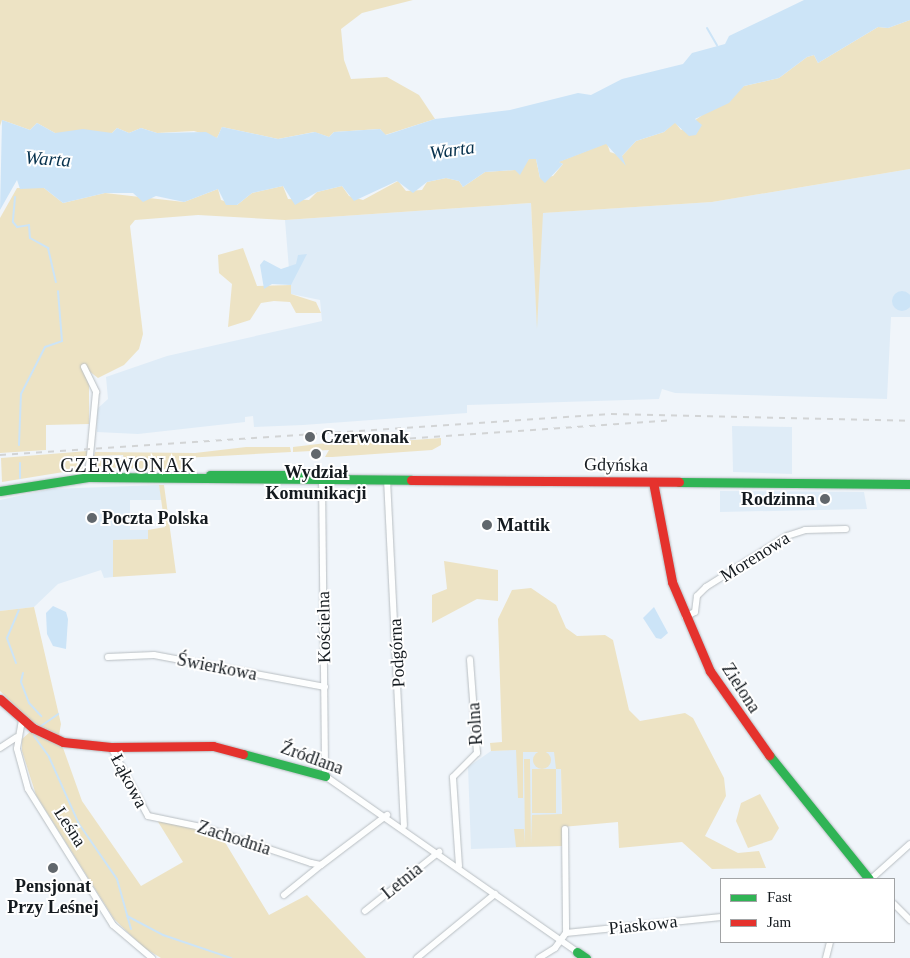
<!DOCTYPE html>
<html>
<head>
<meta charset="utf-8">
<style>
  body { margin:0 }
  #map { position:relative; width:910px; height:958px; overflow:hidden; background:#f0f5fa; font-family:Georgia,serif }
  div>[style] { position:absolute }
  .built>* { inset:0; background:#dfecf7 }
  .green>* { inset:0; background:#ede3c4 }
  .round { border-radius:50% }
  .water>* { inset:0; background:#cce4f7 }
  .stream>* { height:2px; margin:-1px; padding:0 1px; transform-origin:1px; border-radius:1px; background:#cce4f7 }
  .roads { filter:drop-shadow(0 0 1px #b8bec2) drop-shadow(0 0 1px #b8bec2) }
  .street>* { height:6px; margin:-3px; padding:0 3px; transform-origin:3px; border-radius:3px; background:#fdfefe }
  .fast>* { height:9px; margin:-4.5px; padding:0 4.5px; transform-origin:4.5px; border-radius:4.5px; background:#30b455 }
  .jam>* { height:9px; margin:-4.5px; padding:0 4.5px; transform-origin:4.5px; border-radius:4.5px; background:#e5322d }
  .rail>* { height:2px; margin-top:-1px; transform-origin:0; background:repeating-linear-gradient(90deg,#d2d4d5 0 6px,transparent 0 12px) }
  .dots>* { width:14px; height:14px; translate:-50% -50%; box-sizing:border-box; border:2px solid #fff; border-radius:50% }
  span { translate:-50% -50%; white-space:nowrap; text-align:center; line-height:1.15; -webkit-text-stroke:4px #fff; paint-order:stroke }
  .poi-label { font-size:18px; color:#141a1f; font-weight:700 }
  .left { translate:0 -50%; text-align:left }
  .right { translate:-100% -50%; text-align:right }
  .street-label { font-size:18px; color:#141a1f }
  .water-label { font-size:19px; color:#06314d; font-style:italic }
  .quarter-label { font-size:20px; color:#141a1f; letter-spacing:1px }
  .legend { position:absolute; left:720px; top:878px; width:175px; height:65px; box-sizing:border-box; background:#fff; border:1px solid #a1a3a5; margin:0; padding:6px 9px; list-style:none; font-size:15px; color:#141a1f }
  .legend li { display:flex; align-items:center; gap:10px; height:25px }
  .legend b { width:25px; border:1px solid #a1a3a5 }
</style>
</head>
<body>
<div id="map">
  <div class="built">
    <div style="clip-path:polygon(910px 169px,910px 317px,891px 317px,887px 399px,675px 393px,662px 389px,659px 399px,467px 405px,467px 413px,303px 425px,254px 427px,253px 416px,245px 417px,245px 422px,138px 434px,97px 432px,97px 409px,108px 399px,106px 377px,167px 356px,322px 321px,320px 300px,291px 294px,285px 220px,531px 203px,537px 322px,542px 213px,712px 202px)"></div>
    <div style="clip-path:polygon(732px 426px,792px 427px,792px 474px,733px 472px)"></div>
    <div style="clip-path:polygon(159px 485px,162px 500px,130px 500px,130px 530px,148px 530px,148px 539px,113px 540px,113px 577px,104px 578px,101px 570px,58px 584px,34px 607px,0 611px,0 500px,51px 489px)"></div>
    <div style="clip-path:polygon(720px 491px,864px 492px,867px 509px,720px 512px)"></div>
    <div style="clip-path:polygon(561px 747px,562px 846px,471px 849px,468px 767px,491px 751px)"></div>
  </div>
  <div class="green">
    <div style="clip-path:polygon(0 0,413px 0,362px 13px,341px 29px,344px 60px,351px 79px,387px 77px,419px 95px,435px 119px,385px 135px,380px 129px,364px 130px,334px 132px,329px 137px,314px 132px,278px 139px,222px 127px,217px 138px,194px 131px,157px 133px,141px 128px,129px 133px,117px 128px,112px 133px,55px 133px,37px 123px,30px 130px,2px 120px,0 126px)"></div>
    <div style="clip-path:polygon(910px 20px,910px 169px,712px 202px,543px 213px,537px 329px,531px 203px,285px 220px,198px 215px,135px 220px,130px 226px,143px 334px,139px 349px,124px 365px,98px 378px,89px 371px,89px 424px,46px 425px,46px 450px,0 453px,0 218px,17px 188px,44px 188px,63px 203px,105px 193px,184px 202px,218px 189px,221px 200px,237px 205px,252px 193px,283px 186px,288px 199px,309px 200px,317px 192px,342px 186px,349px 196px,363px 200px,398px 181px,406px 191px,422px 190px,427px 182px,446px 178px,459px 181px,463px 187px,485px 172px,515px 170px,529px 159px,536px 159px,540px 178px,553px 176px,563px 164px,558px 162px,607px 143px,610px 152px,622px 156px,636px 141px,664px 132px,675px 122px,681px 130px,744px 86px,779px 78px,807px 57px,814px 55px,818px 63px,878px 27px,888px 28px)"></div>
    <div style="clip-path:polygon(243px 248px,257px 286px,291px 285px,291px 294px,316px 302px,321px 313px,296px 313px,290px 302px,274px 301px,261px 303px,250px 320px,228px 327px,232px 284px,219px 273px,218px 255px)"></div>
    <div style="clip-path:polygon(441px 438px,441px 445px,432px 450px,332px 457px,325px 457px,329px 450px,293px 452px,293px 447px,360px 439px,372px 443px)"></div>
    <div style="clip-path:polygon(246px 447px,290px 447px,291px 452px,184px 458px,184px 470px,93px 467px,93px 461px,124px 460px,123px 455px,94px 456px,95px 452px,195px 453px)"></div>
    <div style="clip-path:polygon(88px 451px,82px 469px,2px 482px,1px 458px)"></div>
    <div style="clip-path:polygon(159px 485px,164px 485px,176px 573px,113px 577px,113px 540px,148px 539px,148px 530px,165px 527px)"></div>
    <div style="clip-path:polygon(444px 561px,498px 570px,498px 601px,477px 599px,432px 623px,432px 595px,447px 589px)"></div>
    <div style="clip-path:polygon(531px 588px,556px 605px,566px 628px,577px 636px,605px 635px,613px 640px,629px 710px,640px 721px,685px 713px,693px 718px,724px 778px,726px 796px,705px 836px,738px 853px,759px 851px,766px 868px,712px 869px,682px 842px,619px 848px,618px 822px,562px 827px,562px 846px,516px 847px,514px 829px,524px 829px,525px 844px,524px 759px,530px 759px,531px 844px,532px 815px,562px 814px,561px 769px,556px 769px,556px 813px,532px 813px,532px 769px,556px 769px,554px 752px,523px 752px,523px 798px,518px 798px,516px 750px,491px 751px,490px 743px,502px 742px,498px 619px,512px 590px)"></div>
    <div style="clip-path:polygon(34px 607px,61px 724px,59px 735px,34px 723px,0 691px,0 611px)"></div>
    <div style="clip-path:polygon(30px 732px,62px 745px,82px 801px,141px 886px,183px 862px,155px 817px,195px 828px,223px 839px,269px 915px,307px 895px,366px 958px,161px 958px,143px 947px,114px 919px,36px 795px,22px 751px,22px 739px)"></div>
    <div class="round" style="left:533px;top:751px;width:18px;height:18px"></div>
    <div style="clip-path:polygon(760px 794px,779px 828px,772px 840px,748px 848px,736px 821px,741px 803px)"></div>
  </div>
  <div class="water">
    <div style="clip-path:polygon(804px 0,910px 0,910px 20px,888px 28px,878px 27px,818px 63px,814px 55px,807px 57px,779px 78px,744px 86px,729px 103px,695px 119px,702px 125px,696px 135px,689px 136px,675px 123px,664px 132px,636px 141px,622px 156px,626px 166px,606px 144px,559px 162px,563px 164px,545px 183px,540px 178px,536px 159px,529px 159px,520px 175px,515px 170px,485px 172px,463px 187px,459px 181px,446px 178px,427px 182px,413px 193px,397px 181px,354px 201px,342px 186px,317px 192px,295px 205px,283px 186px,252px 193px,237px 205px,226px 205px,218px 189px,184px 202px,156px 196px,143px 202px,133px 193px,105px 193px,63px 203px,44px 188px,20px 189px,17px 180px,0 210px,2px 120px,30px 130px,37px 123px,55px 133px,83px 129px,112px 133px,117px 128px,129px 133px,141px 128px,157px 133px,206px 132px,217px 138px,222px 127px,278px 139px,315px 132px,329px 137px,334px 132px,364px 130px,380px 129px,386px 135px,435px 119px,510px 110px,578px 93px,591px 95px,622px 79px,683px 64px,692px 53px,725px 44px,729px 36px)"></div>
    <div style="clip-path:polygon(307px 254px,291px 285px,272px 284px,264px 289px,260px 265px,264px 260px,281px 269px,296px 264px,298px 255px)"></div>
    <div class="round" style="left:892px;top:291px;width:20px;height:20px"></div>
    <div style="clip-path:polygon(53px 606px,66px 612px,68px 619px,66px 649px,53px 646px,47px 634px,46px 613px)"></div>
    <div style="clip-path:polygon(654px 607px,668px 633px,661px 639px,656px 638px,643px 618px)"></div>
  </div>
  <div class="stream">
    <div style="left:707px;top:28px;width:20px;rotate:60deg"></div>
    <div style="left:15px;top:197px;width:25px;rotate:95deg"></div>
    <div style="left:13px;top:222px;width:6px;rotate:51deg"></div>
    <div style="left:17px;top:227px;width:12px;rotate:-9deg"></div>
    <div style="left:29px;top:225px;width:13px;rotate:86deg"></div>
    <div style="left:30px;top:238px;width:21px;rotate:29deg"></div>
    <div style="left:48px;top:248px;width:35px;rotate:77deg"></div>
    <div style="left:19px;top:445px;width:51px;rotate:-87.8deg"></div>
    <div style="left:21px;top:394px;width:53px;rotate:-62.9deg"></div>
    <div style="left:45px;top:347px;width:18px;rotate:-19deg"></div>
    <div style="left:62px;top:341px;width:50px;rotate:-94.6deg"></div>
    <div style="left:20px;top:463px;width:15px;rotate:90deg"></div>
    <div style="left:16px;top:663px;width:27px;rotate:-110deg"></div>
    <div style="left:7px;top:638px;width:30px;rotate:-67deg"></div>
    <div style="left:23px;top:673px;width:9px;rotate:103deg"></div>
    <div style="left:21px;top:682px;width:22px;rotate:69deg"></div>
    <div style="left:29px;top:703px;width:18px;rotate:47deg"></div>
    <div style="left:41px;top:726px;width:21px;rotate:-35deg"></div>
    <div style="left:34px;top:736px;width:26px;rotate:54deg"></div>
    <div style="left:49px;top:757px;width:73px;rotate:65.9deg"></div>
    <div style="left:79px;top:824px;width:67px;rotate:55.4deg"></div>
    <div style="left:117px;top:879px;width:52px;rotate:74.4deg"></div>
    <div style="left:127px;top:916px;width:41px;rotate:27.8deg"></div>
    <div style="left:163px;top:935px;width:72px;rotate:18.7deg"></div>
  </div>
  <div class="roads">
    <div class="street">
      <div style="left:84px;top:367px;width:28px;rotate:64deg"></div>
      <div style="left:96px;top:392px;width:85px;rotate:95.4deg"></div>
      <div style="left:322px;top:478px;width:298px;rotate:89.4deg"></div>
      <div style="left:325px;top:776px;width:307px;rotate:34.9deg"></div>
      <div style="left:387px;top:479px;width:347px;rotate:87.2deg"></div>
      <div style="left:685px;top:617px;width:11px;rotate:-27deg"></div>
      <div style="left:695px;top:612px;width:16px;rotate:-83deg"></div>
      <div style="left:697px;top:596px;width:13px;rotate:-45deg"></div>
      <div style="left:706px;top:587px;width:96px;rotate:-32.2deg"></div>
      <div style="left:787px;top:536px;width:19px;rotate:-18deg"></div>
      <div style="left:805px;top:530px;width:41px;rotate:-1.4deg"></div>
      <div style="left:108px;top:657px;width:46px;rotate:-2.5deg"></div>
      <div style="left:154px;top:655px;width:174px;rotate:10.6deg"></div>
      <div style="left:22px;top:720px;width:29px;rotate:100deg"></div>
      <div style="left:17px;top:749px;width:41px;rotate:74.6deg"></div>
      <div style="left:28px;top:789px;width:160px;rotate:58deg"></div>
      <div style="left:113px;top:925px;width:51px;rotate:40.2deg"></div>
      <div style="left:111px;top:747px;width:78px;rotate:61.8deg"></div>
      <div style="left:148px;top:816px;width:59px;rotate:11.7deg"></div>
      <div style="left:206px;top:828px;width:111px;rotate:18.4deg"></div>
      <div style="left:311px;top:863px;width:10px;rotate:11deg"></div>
      <div style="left:321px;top:865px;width:83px;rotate:-37.1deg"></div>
      <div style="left:0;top:748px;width:20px;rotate:-33deg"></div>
      <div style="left:565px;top:829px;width:104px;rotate:89.4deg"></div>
      <div style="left:459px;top:866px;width:89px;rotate:-93.9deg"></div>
      <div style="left:453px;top:777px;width:34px;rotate:-45deg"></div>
      <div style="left:477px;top:753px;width:94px;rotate:-94.3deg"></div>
      <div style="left:871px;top:879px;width:52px;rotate:-41.9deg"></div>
      <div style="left:284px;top:895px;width:48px;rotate:-39deg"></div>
      <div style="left:894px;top:904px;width:23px;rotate:45deg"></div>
      <div style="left:365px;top:911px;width:95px;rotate:-38.6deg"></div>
      <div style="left:417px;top:958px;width:101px;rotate:-39.4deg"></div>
      <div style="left:539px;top:958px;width:19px;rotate:-32deg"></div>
      <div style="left:555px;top:948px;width:19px;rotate:-54deg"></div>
      <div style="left:566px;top:933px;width:156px;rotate:-5.9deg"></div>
      <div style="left:826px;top:958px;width:16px;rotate:-76deg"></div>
    </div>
    <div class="fast">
      <div style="left:210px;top:475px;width:102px"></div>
      <div style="left:679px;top:482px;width:231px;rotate:0.5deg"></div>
      <div style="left:0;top:491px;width:89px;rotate:-9deg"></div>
      <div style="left:88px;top:477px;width:323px;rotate:0.5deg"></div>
      <div style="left:243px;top:754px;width:85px;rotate:15deg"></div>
      <div style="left:769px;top:755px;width:159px;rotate:51.1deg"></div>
      <div style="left:577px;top:952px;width:11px;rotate:34deg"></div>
    </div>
    <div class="jam">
      <div style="left:411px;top:480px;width:268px;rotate:0.4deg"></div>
      <div style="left:653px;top:482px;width:102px;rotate:79.2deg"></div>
      <div style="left:672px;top:582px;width:97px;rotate:66.9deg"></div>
      <div style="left:710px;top:671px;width:103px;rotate:54.9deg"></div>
      <div style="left:0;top:699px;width:44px;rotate:41.3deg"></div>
      <div style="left:33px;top:728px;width:33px;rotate:25deg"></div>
      <div style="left:63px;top:742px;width:48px;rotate:5.9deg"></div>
      <div style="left:111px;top:747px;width:102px;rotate:-0.6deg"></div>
      <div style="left:213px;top:746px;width:31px;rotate:15deg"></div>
    </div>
  </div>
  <div class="rail">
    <div style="left:374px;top:441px;width:298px;rotate:-4deg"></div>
    <div style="left:0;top:455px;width:612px;rotate:-3.84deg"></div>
    <div style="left:611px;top:414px;width:299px;rotate:1.3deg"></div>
  </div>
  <div class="dots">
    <div style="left:310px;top:437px;background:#61676c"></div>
    <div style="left:316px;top:454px;background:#61676c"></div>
    <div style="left:825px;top:499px;background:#61676c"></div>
    <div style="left:92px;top:518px;background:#61676c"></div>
    <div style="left:487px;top:525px;background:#61676c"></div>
    <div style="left:53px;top:868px;background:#61676c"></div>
  </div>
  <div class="poi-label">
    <span class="left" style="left:321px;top:437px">Czerwonak</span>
    <span style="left:316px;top:483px">Wydział<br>Komunikacji</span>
    <span class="right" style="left:815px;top:499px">Rodzinna</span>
    <span class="left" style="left:102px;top:518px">Poczta Polska</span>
    <span class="left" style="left:497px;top:525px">Mattik</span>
    <span style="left:53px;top:897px">Pensjonat<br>Przy Leśnej</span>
  </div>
  <div class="street-label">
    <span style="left:616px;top:465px;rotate:1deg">Gdyńska</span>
    <span style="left:755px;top:557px;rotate:-32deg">Morenowa</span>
    <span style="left:324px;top:627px;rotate:-91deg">Kościelna</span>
    <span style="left:397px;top:653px;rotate:-93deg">Podgórna</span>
    <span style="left:217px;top:667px;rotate:11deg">Świerkowa</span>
    <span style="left:741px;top:688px;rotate:57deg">Zielona</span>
    <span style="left:475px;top:724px;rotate:-94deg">Rolna</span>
    <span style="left:312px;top:758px;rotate:20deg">Źródlana</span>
    <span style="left:129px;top:781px;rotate:62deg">Łąkowa</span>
    <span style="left:70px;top:827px;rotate:57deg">Leśna</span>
    <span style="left:234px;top:838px;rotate:18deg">Zachodnia</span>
    <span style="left:402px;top:881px;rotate:-39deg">Letnia</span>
    <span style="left:643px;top:925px;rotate:-6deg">Piaskowa</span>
  </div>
  <div class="water-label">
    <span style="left:452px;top:150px;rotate:-8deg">Warta</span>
    <span style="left:48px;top:159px;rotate:4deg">Warta</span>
  </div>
  <div class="quarter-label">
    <span style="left:128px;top:465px">CZERWONAK</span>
  </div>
  <ul class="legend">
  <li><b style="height:6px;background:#30b455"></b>Fast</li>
  <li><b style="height:6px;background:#e5322d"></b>Jam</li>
  </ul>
</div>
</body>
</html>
